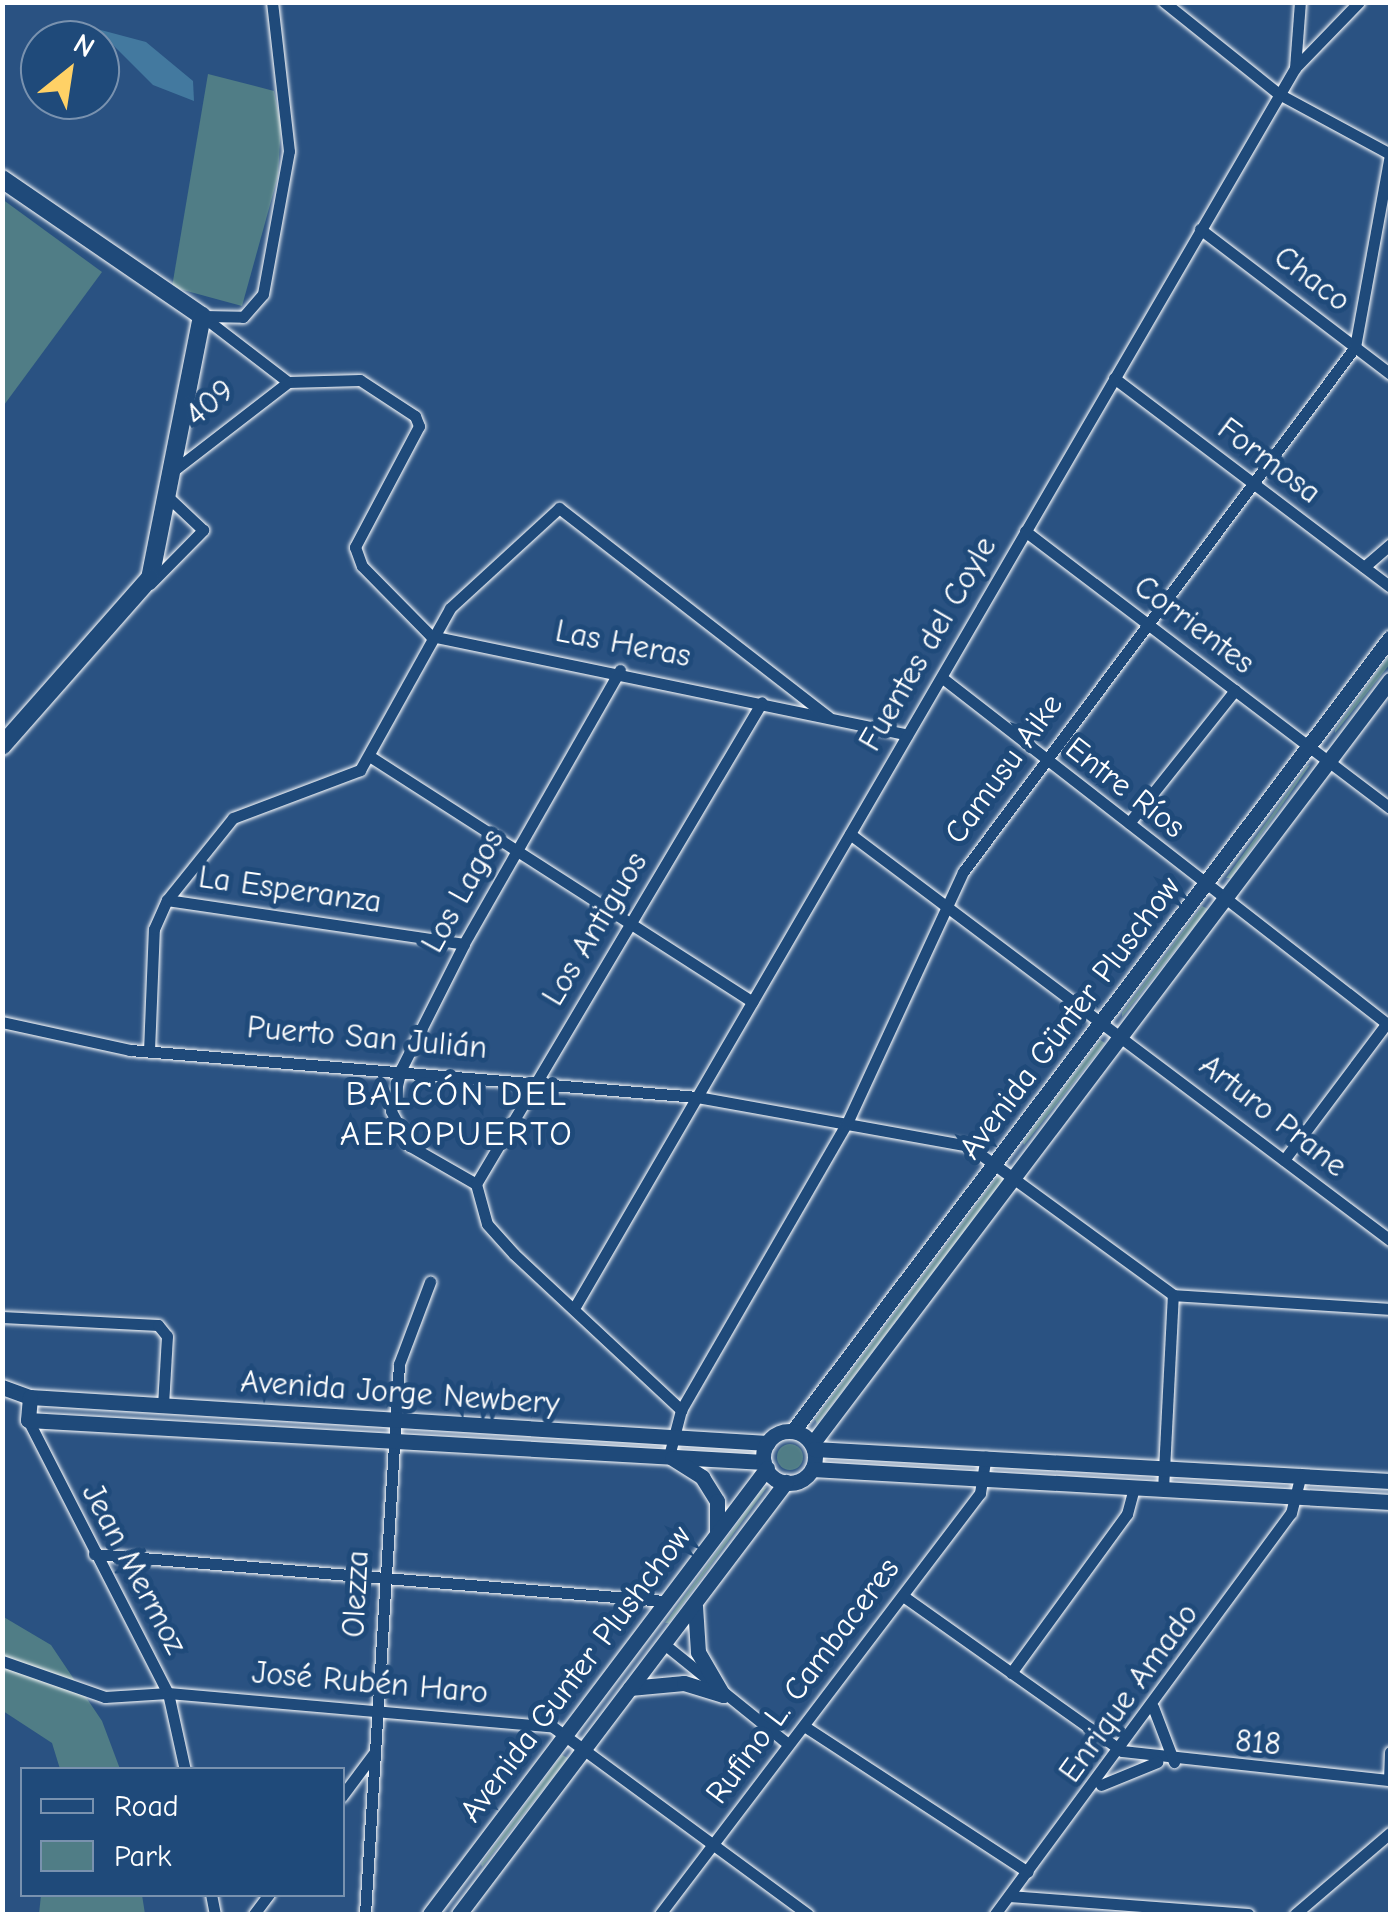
<!DOCTYPE html>
<html>
<head>
<meta charset="utf-8">
<style>
  body { margin:0 }
  #map { position:relative; width:1393px; height:1917px; overflow:hidden; background:#2a5282; font-family:"Comic Neue",sans-serif }
  div>[style] { position:absolute }
  .green>* { inset:0; background:#507d86 }
  .round { border-radius:50% }
  .water>* { inset:0; background:#43799f }
  .roads { filter:drop-shadow(0 0 2px #fff) drop-shadow(0 0 2px #fff) }
  .minor>* { height:11px; margin:-5.5px; padding:0 5.5px; transform-origin:5.5px; border-radius:5.5px; background:#1f4a7a }
  .tertiary>* { height:15px; margin:-7.5px; padding:0 7.5px; transform-origin:7.5px; border-radius:7.5px; background:#1f4a7a }
  .tertiary>.ring { margin:-7.5px; padding:0; box-sizing:content-box; background:none; border:15px solid #1f4a7a; border-radius:50% }
  .secondary>* { height:18px; margin:-9px; padding:0 9px; transform-origin:9px; border-radius:9px; background:#1f4a7a }
  span { translate:-50% -50%; white-space:nowrap; text-align:center; line-height:1.15; -webkit-text-stroke:10px #1f4a7a; paint-order:stroke }
  .street-label { font-size:32px; color:#fff }
  .neighbourhood-label { font-size:35px; color:#fff; letter-spacing:2.5px }
  .frame { position:absolute; inset:0; border:5px solid #fff; pointer-events:none }
  .legend { position:absolute; left:20px; top:1767px; width:325px; height:130px; box-sizing:border-box; background:#1f4a7a; border:2px solid #7992af; margin:0; padding:12px 18px; list-style:none; font-size:30px; color:#fff }
  .legend li { display:flex; align-items:center; gap:20px; height:50px }
  .legend b { width:50px; border:2px solid #7992af }
  .north { position:absolute; left:20px; top:20px; width:100px; height:100px; box-sizing:border-box; background:#1f4a7a; border:2px solid #7992af; border-radius:50%; rotate:30deg; font-size:28px; font-weight:700; line-height:40px; text-align:center; color:#fff }
  .north::after { content:''; display:block; margin:auto; width:35px; height:45px; background:#ffd166; clip-path:polygon(50% 0,100% 100%,50% 72%,0 100%) }
</style>
</head>
<body>
<div id="map">
  <div class="green">
    <div style="clip-path:polygon(208px 74px,274px 91px,281px 125px,278px 176px,242px 306px,172px 287px)"></div>
    <div style="clip-path:polygon(2px 199px,102px 272px,4px 405px,2px 404px)"></div>
    <div style="clip-path:polygon(1390px 654px,1390px 664px,1335px 733px,1335px 730px)"></div>
    <div style="clip-path:polygon(1310px 765px,1231px 878px,1226px 878px,1307px 766px)"></div>
    <div style="clip-path:polygon(1202px 906px,1208px 909px,1122px 1017px,1122px 1013px)"></div>
    <div style="clip-path:polygon(1100px 1040px,1105px 1043px,1024px 1145px,1023px 1142px)"></div>
    <div style="clip-path:polygon(998px 1176px,1004px 1179px,817px 1424px,815px 1419px)"></div>
    <div class="round" style="left:777px;top:1444px;width:26px;height:26px"></div>
    <div style="clip-path:polygon(767px 1487px,669px 1623px,665px 1623px,763px 1488px)"></div>
    <div style="clip-path:polygon(2px 1616px,51px 1645px,102px 1721px,120px 1769px,60px 1769px,52px 1743px,3px 1711px)"></div>
    <div style="clip-path:polygon(562px 1755px,568px 1758px,482px 1867px,481px 1864px)"></div>
    <div style="clip-path:polygon(41px 1895px,142px 1895px,145px 1914px,39px 1914px)"></div>
  </div>
  <div class="water">
    <div style="clip-path:polygon(97px 29px,146px 42px,193px 81px,194px 101px,153px 85px)"></div>
  </div>
  <div class="roads">
    <div class="minor">
      <div style="left:1164px;top:2px;width:147px;rotate:38.7deg"></div>
      <div style="left:1279px;top:94px;width:126px;rotate:28.4deg"></div>
      <div style="left:1295px;top:68px;width:92px;rotate:-45.9deg"></div>
      <div style="left:1200px;top:229px;width:239px;rotate:37.3deg"></div>
      <div style="left:202px;top:316px;width:108px;rotate:37.5deg"></div>
      <div style="left:288px;top:382px;width:72px;rotate:-1.6deg"></div>
      <div style="left:360px;top:380px;width:66px;rotate:33.2deg"></div>
      <div style="left:415px;top:416px;width:11px;rotate:68deg"></div>
      <div style="left:419px;top:426px;width:137px;rotate:117.9deg"></div>
      <div style="left:355px;top:547px;width:20px;rotate:70deg"></div>
      <div style="left:362px;top:566px;width:98px;rotate:45.4deg"></div>
      <div style="left:431px;top:636px;width:486px;rotate:11.7deg"></div>
      <div style="left:204px;top:316px;width:39px;rotate:1deg"></div>
      <div style="left:243px;top:317px;width:30px;rotate:-49deg"></div>
      <div style="left:263px;top:294px;width:145px;rotate:-79.7deg"></div>
      <div style="left:289px;top:151px;width:150px;rotate:-96.5deg"></div>
      <div style="left:1114px;top:378px;width:346px;rotate:37.1deg"></div>
      <div style="left:173px;top:471px;width:145px;rotate:-37.7deg"></div>
      <div style="left:1025px;top:531px;width:458px;rotate:37.2deg"></div>
      <div style="left:1364px;top:567px;width:35px;rotate:-41deg"></div>
      <div style="left:150px;top:584px;width:76px;rotate:-45.5deg"></div>
      <div style="left:203px;top:530px;width:50px;rotate:-136.6deg"></div>
      <div style="left:620px;top:670px;width:315px;rotate:119.7deg"></div>
      <div style="left:464px;top:944px;width:140px;rotate:116.7deg"></div>
      <div style="left:401px;top:1069px;width:43px;rotate:103.4deg"></div>
      <div style="left:391px;top:1111px;width:40px;rotate:62deg"></div>
      <div style="left:410px;top:1146px;width:76px;rotate:29.9deg"></div>
      <div style="left:476px;top:1184px;width:41px;rotate:74.6deg"></div>
      <div style="left:487px;top:1224px;width:40px;rotate:48deg"></div>
      <div style="left:514px;top:1254px;width:229px;rotate:43deg"></div>
      <div style="left:945px;top:680px;width:564px;rotate:37.87deg"></div>
      <div style="left:371px;top:757px;width:453px;rotate:32.7deg"></div>
      <div style="left:1129px;top:823px;width:170px;rotate:-51.4deg"></div>
      <div style="left:850px;top:834px;width:676px;rotate:36.94deg"></div>
      <div style="left:167px;top:900px;width:300px;rotate:8.4deg"></div>
      <div style="left:2px;top:1022px;width:131px;rotate:12.3deg"></div>
      <div style="left:130px;top:1050px;width:569px;rotate:4.74deg"></div>
      <div style="left:697px;top:1097px;width:276px;rotate:10.2deg"></div>
      <div style="left:969px;top:1146px;width:253px;rotate:36.1deg"></div>
      <div style="left:1173px;top:1295px;width:217px;rotate:3.7deg"></div>
      <div style="left:149px;top:1051px;width:122px;rotate:-87.7deg"></div>
      <div style="left:154px;top:929px;width:32px;rotate:-66deg"></div>
      <div style="left:167px;top:900px;width:105px;rotate:-51.2deg"></div>
      <div style="left:233px;top:818px;width:136px;rotate:-20.7deg"></div>
      <div style="left:360px;top:770px;width:185px;rotate:-60.9deg"></div>
      <div style="left:450px;top:608px;width:148px;rotate:-42.5deg"></div>
      <div style="left:559px;top:508px;width:341px;rotate:37.8deg"></div>
      <div style="left:1284px;top:1160px;width:171px;rotate:-53.1deg"></div>
      <div style="left:476px;top:1184px;width:560px;rotate:-59.32deg"></div>
      <div style="left:576px;top:1305px;width:1431px;rotate:-59.83deg"></div>
      <div style="left:1295px;top:68px;width:66px;rotate:-85.7deg"></div>
      <div style="left:2px;top:1317px;width:156px;rotate:2.9deg"></div>
      <div style="left:158px;top:1325px;width:14px;rotate:51deg"></div>
      <div style="left:167px;top:1336px;width:70px;rotate:93.3deg"></div>
      <div style="left:28px;top:1420px;width:307px;rotate:62.9deg"></div>
      <div style="left:168px;top:1693px;width:79px;rotate:77.6deg"></div>
      <div style="left:669px;top:1456px;width:48px;rotate:-75.4deg"></div>
      <div style="left:681px;top:1410px;width:332px;rotate:-60deg"></div>
      <div style="left:847px;top:1123px;width:277px;rotate:-65.2deg"></div>
      <div style="left:963px;top:872px;width:655px;rotate:-53.25deg"></div>
      <div style="left:1355px;top:347px;width:196px;rotate:-79.7deg"></div>
      <div style="left:1163px;top:1490px;width:195px;rotate:-87.1deg"></div>
      <div style="left:94px;top:1554px;width:573px;rotate:4.71deg"></div>
      <div style="left:903px;top:1596px;width:268px;rotate:35.3deg"></div>
      <div style="left:1122px;top:1751px;width:270px;rotate:6.2deg"></div>
      <div style="left:664px;top:1644px;width:159px;rotate:38.9deg"></div>
      <div style="left:2px;top:1661px;width:109px;rotate:19.3deg"></div>
      <div style="left:105px;top:1697px;width:63px;rotate:-3.6deg"></div>
      <div style="left:168px;top:1693px;width:386px;rotate:5deg"></div>
      <div style="left:553px;top:1727px;width:316px;rotate:36.3deg"></div>
      <div style="left:1011px;top:1673px;width:197px;rotate:-53.9deg"></div>
      <div style="left:1127px;top:1514px;width:27px;rotate:-75deg"></div>
      <div style="left:1153px;top:1707px;width:59px;rotate:69.1deg"></div>
      <div style="left:804px;top:1726px;width:267px;rotate:33.1deg"></div>
      <div style="left:1389px;top:1780px;width:28px;rotate:-88deg"></div>
      <div style="left:1101px;top:1785px;width:61px;rotate:-22.3deg"></div>
      <div style="left:342px;top:1796px;width:54px;rotate:-53.3deg"></div>
      <div style="left:211px;top:1894px;width:20px;rotate:79deg"></div>
      <div style="left:1009px;top:1896px;width:240px;rotate:4.3deg"></div>
      <div style="left:254px;top:1914px;width:25px;rotate:-53deg"></div>
      <div style="left:365px;top:1914px;width:551px;rotate:-86.46deg"></div>
      <div style="left:399px;top:1364px;width:88px;rotate:-69.3deg"></div>
      <div style="left:660px;top:1914px;width:529px;rotate:-52.76deg"></div>
      <div style="left:980px;top:1493px;width:37px;rotate:-81deg"></div>
      <div style="left:995px;top:1914px;width:498px;rotate:-53.6deg"></div>
      <div style="left:1291px;top:1513px;width:40px;rotate:-75.6deg"></div>
      <div style="left:1295px;top:1914px;width:125px;rotate:-40.5deg"></div>
    </div>
    <div class="tertiary">
      <div style="left:2px;top:1387px;width:30px;rotate:20deg"></div>
      <div style="left:30px;top:1397px;width:739px;rotate:3.57deg"></div>
      <div style="left:30px;top:1397px;width:23px;rotate:95deg"></div>
      <div style="left:28px;top:1420px;width:737px;rotate:3.27deg"></div>
      <div style="left:793px;top:1431px;width:993px;rotate:-53.03deg"></div>
      <div class="ring" style="left:763px;top:1431px;width:37px;height:37px"></div>
      <div style="left:812px;top:1444px;width:958px;rotate:-52.89deg"></div>
      <div style="left:814px;top:1449px;width:577px;rotate:3.18deg"></div>
      <div style="left:672px;top:1458px;width:36px;rotate:32deg"></div>
      <div style="left:702px;top:1477px;width:28px;rotate:58deg"></div>
      <div style="left:717px;top:1501px;width:32px;rotate:90deg"></div>
      <div style="left:812px;top:1469px;width:579px;rotate:3.27deg"></div>
      <div style="left:630px;top:1688px;width:54px;rotate:-5.3deg"></div>
      <div style="left:684px;top:1683px;width:41px;rotate:17.1deg"></div>
      <div style="left:723px;top:1695px;width:50px;rotate:-120.2deg"></div>
      <div style="left:698px;top:1652px;width:46px;rotate:-93.7deg"></div>
      <div style="left:430px;top:1914px;width:559px;rotate:-52.93deg"></div>
      <div style="left:459px;top:1914px;width:542px;rotate:-52.88deg"></div>
    </div>
    <div class="secondary">
      <div style="left:2px;top:179px;width:242px;rotate:34.4deg"></div>
      <div style="left:202px;top:316px;width:267px;rotate:101.2deg"></div>
      <div style="left:150px;top:578px;width:224px;rotate:131.4deg"></div>
    </div>
  </div>
  <div class="street-label">
    <span style="left:1312px;top:279px;rotate:37deg">Chaco</span>
    <span style="left:210px;top:403px;rotate:-40deg">409</span>
    <span style="left:1269px;top:461px;rotate:37deg">Formosa</span>
    <span style="left:1194px;top:625px;rotate:37deg">Corrientes</span>
    <span style="left:623px;top:644px;rotate:11deg">Las Heras</span>
    <span style="left:928px;top:644px;rotate:-60deg">Fuentes del Coyle</span>
    <span style="left:1004px;top:769px;rotate:-54deg">Camusu Aike</span>
    <span style="left:1125px;top:788px;rotate:38deg">Entre Ríos</span>
    <span style="left:290px;top:890px;rotate:8deg">La Esperanza</span>
    <span style="left:463px;top:891px;rotate:-61deg">Los Lagos</span>
    <span style="left:595px;top:929px;rotate:-59deg">Los Antiguos</span>
    <span style="left:1070px;top:1018px;rotate:-53deg">Avenida Günter Pluschow</span>
    <span style="left:367px;top:1038px;rotate:5deg">Puerto San Julián</span>
    <span style="left:1273px;top:1116px;rotate:38deg">Arturo Prane</span>
    <span style="left:400px;top:1393px;rotate:4deg">Avenida Jorge Newbery</span>
    <span style="left:134px;top:1569px;rotate:62deg">Jean Mermoz</span>
    <span style="left:356px;top:1594px;rotate:-87deg">Olezza</span>
    <span style="left:576px;top:1674px;rotate:-53deg">Avenida Gunter Plushchow</span>
    <span style="left:803px;top:1681px;rotate:-53deg">Rufino L. Cambaceres</span>
    <span style="left:370px;top:1683px;rotate:5deg">José Rubén Haro</span>
    <span style="left:1129px;top:1693px;rotate:-54deg">Enrique Amado</span>
    <span style="left:1258px;top:1743px;rotate:5deg">818</span>
  </div>
  <div class="neighbourhood-label">
    <span style="left:457px;top:1114px">BALCÓN DEL<br>AEROPUERTO</span>
  </div>
  <div class="frame"></div>
  <ul class="legend">
  <li><b style="height:12px;background:#1f4a7a"></b>Road</li>
  <li><b style="height:28px;background:#507d86"></b>Park</li>
  </ul>
  <div class="north">N</div>
</div>
</body>
</html>
